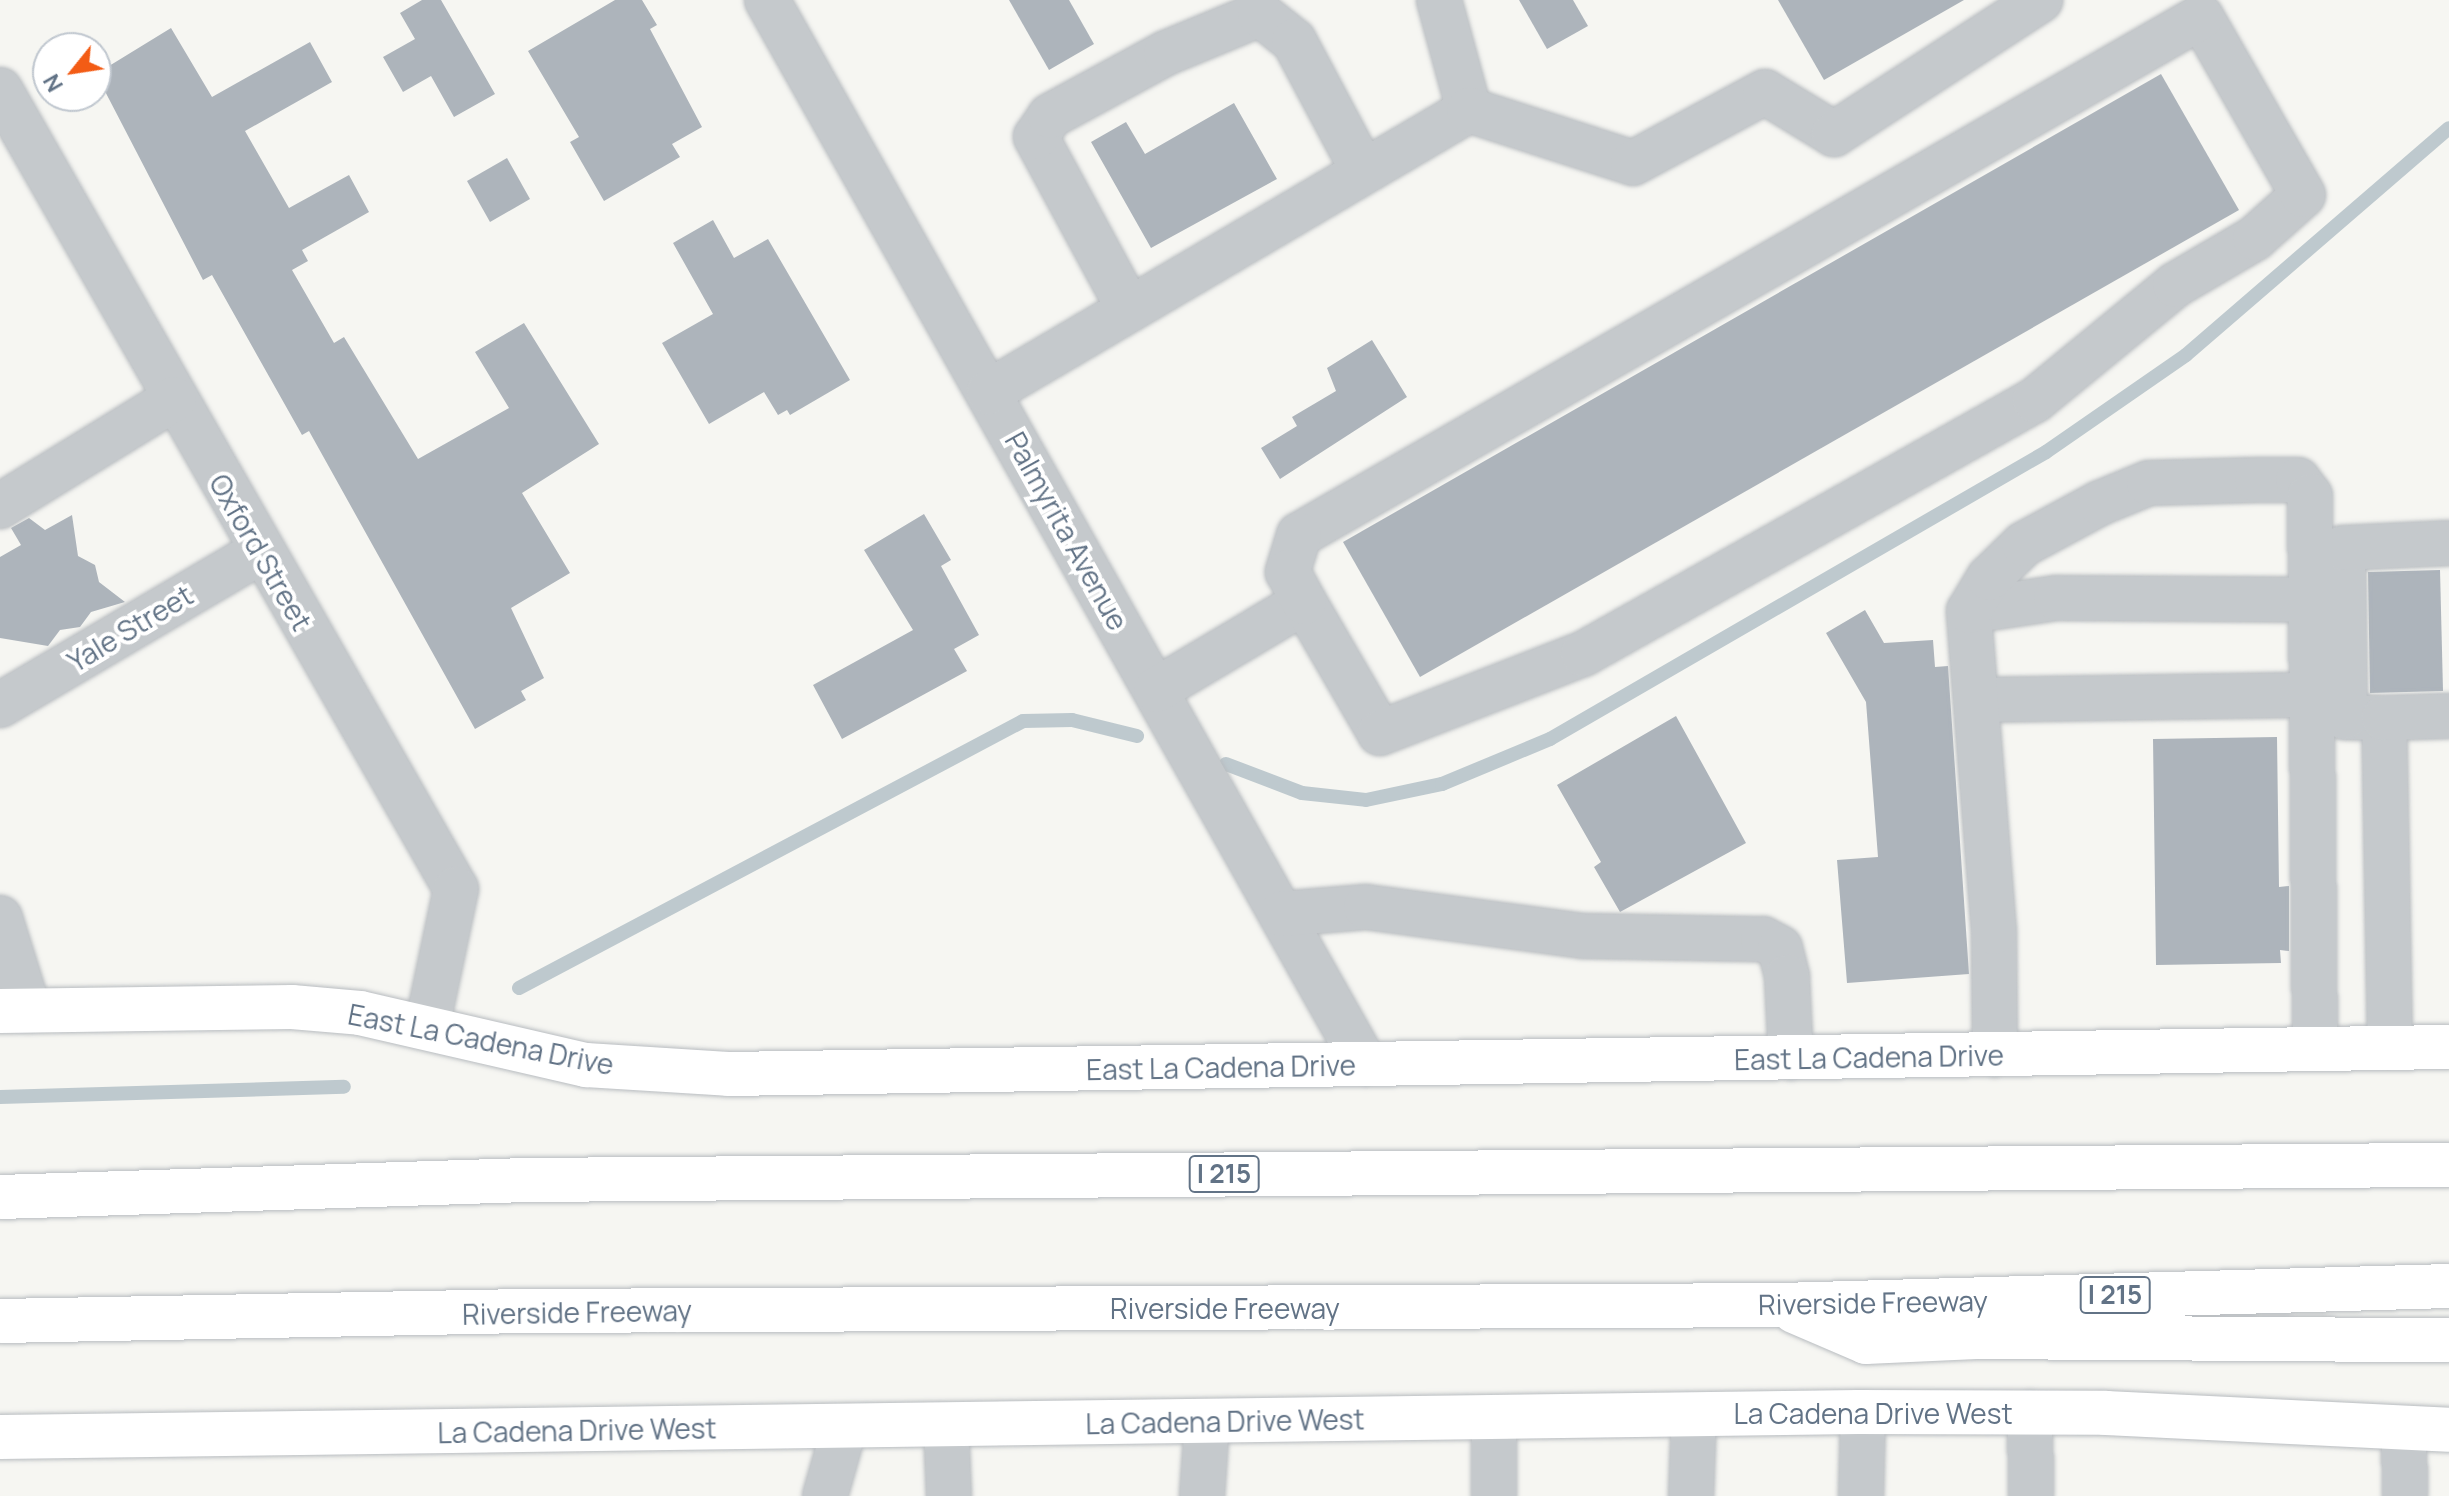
<!DOCTYPE html>
<html>
<head>
<meta charset="utf-8">
<style>
  body { margin:0 }
  #map { position:relative; width:2449px; height:1496px; overflow:hidden; background:#f6f6f2; font-family:Manrope,sans-serif }
  div>[style] { position:absolute }
  .stream>* { height:14px; margin:-7px; padding:0 7px; transform-origin:7px; border-radius:7px; background:#bec9ce }
  .building>* { inset:0; background:#adb4bb }
  .roads { filter:drop-shadow(0 0 2px #b8bcc0) drop-shadow(0 0 2px #b8bcc0) }
  .minor>* { height:44px; margin:-22px; padding:0 22px; transform-origin:22px; border-radius:22px; background:#c5c9cc }
  .major>* { height:44px; margin:-22px; padding:0 22px; transform-origin:22px; border-radius:22px; background:#fff }
  .highway>* { height:44px; margin:-22px; padding:0 22px; transform-origin:22px; border-radius:22px; background:#fff }
  span { translate:-50% -50%; white-space:nowrap; text-align:center; line-height:1.15; -webkit-text-stroke:8px #fff; paint-order:stroke }
  .shield-label span { padding:2px 6px; background:#fff; border:2px solid; border-radius:6px; -webkit-text-stroke-width:0 }
  .shield-label { font-size:26px; color:#627386; font-weight:700 }
  .street-label { font-size:28px; color:#627386 }
  .north { position:absolute; left:32px; top:32px; width:80px; height:80px; box-sizing:border-box; background:#fff; border:2px solid #c0c7cf; border-radius:50%; rotate:240deg; font-size:22px; font-weight:700; line-height:32px; text-align:center; color:#627386 }
  .north::after { content:''; display:block; margin:auto; width:28px; height:36px; background:#f35c15; clip-path:polygon(50% 0,100% 100%,50% 72%,0 100%) }
</style>
</head>
<body>
<div id="map">
  <div class="stream">
    <div style="left:1226px;top:764px;width:81px;rotate:20.9deg"></div>
    <div style="left:1302px;top:793px;width:64px;rotate:6.2deg"></div>
    <div style="left:1366px;top:800px;width:78px;rotate:-11.9deg"></div>
    <div style="left:1442px;top:784px;width:117px;rotate:-22.6deg"></div>
    <div style="left:1550px;top:739px;width:573px;rotate:-30.05deg"></div>
    <div style="left:2046px;top:452px;width:170px;rotate:-34.7deg"></div>
    <div style="left:2186px;top:355px;width:347px;rotate:-40.8deg"></div>
    <div style="left:519px;top:988px;width:570px;rotate:-27.91deg"></div>
    <div style="left:1023px;top:721px;width:49px;rotate:-1.2deg"></div>
    <div style="left:1072px;top:720px;width:67px;rotate:13.8deg"></div>
    <div style="left:0;top:1097px;width:344px;rotate:-1.7deg"></div>
  </div>
  <div class="building">
    <div style="clip-path:polygon(422px 0,441px 0,495px 94px,454px 117px,431px 76px,403px 92px,383px 57px,415px 39px,400px 13px)"></div>
    <div style="clip-path:polygon(615px 0,642px 0,657px 25px,650px 29px,702px 127px,672px 144px,680px 157px,604px 201px,570px 142px,579px 137px,528px 51px)"></div>
    <div style="clip-path:polygon(1009px 0,1069px 0,1094px 44px,1049px 70px)"></div>
    <div style="clip-path:polygon(1519px 0,1573px 0,1588px 26px,1547px 49px)"></div>
    <div style="clip-path:polygon(1778px 0,1964px 0,1824px 80px)"></div>
    <div style="clip-path:polygon(171px 28px,212px 97px,310px 42px,332px 82px,245px 131px,289px 208px,349px 175px,369px 212px,302px 250px,308px 261px,292px 270px,334px 343px,344px 337px,418px 459px,509px 408px,475px 352px,524px 323px,599px 444px,522px 493px,570px 573px,511px 608px,544px 678px,521px 691px,526px 700px,475px 729px,309px 431px,302px 435px,212px 275px,203px 280px,96px 74px)"></div>
    <div style="clip-path:polygon(2161px 74px,2239px 210px,1420px 677px,1343px 542px)"></div>
    <div style="clip-path:polygon(1234px 103px,1277px 179px,1151px 248px,1091px 142px,1126px 122px,1145px 154px)"></div>
    <div style="clip-path:polygon(507px 158px,530px 199px,490px 222px,467px 181px)"></div>
    <div style="clip-path:polygon(713px 220px,734px 258px,768px 239px,850px 380px,790px 415px,787px 410px,778px 415px,764px 392px,709px 424px,662px 343px,713px 314px,673px 243px)"></div>
    <div style="clip-path:polygon(1372px 340px,1407px 397px,1280px 479px,1261px 448px,1297px 426px,1292px 417px,1336px 391px,1327px 368px)"></div>
    <div style="clip-path:polygon(924px 514px,951px 560px,941px 566px,979px 635px,954px 649px,967px 671px,842px 739px,813px 685px,913px 630px,864px 550px)"></div>
    <div style="clip-path:polygon(72px 515px,78px 556px,95px 565px,99px 582px,125px 602px,91px 612px,80px 627px,60px 630px,48px 646px,0 638px,0 557px,21px 545px,11px 528px,29px 518px,45px 530px)"></div>
    <div style="clip-path:polygon(2440px 570px,2443px 691px,2370px 693px,2368px 572px)"></div>
    <div style="clip-path:polygon(1865px 610px,1884px 643px,1933px 640px,1935px 667px,1948px 666px,1969px 974px,1847px 983px,1837px 860px,1878px 857px,1866px 702px,1826px 633px)"></div>
    <div style="clip-path:polygon(1676px 716px,1746px 843px,1620px 912px,1594px 867px,1601px 862px,1557px 785px)"></div>
    <div style="clip-path:polygon(2277px 737px,2279px 887px,2289px 886px,2289px 951px,2280px 950px,2281px 963px,2156px 965px,2153px 739px)"></div>
  </div>
  <div class="roads">
    <div class="minor">
      <div style="left:767px;top:0;width:1221px;rotate:60.66deg"></div>
      <div style="left:1439px;top:0;width:114px;rotate:74.7deg"></div>
      <div style="left:0;top:90px;width:920px;rotate:60.29deg"></div>
      <div style="left:456px;top:889px;width:141px;rotate:101.9deg"></div>
      <div style="left:1129px;top:309px;width:196px;rotate:-118.4deg"></div>
      <div style="left:1036px;top:137px;width:25px;rotate:-56deg"></div>
      <div style="left:1050px;top:116px;width:132px;rotate:-28.5deg"></div>
      <div style="left:1166px;top:53px;width:102px;rotate:-22.5deg"></div>
      <div style="left:1260px;top:14px;width:43px;rotate:38.5deg"></div>
      <div style="left:1294px;top:41px;width:147px;rotate:62deg"></div>
      <div style="left:989px;top:392px;width:557px;rotate:-30.43deg"></div>
      <div style="left:1469px;top:110px;width:172px;rotate:17.9deg"></div>
      <div style="left:1633px;top:163px;width:150px;rotate:-28.3deg"></div>
      <div style="left:1765px;top:92px;width:81px;rotate:31.3deg"></div>
      <div style="left:1834px;top:134px;width:246px;rotate:-33deg"></div>
      <div style="left:0;top:506px;width:204px;rotate:-31.6deg"></div>
      <div style="left:1969px;top:611px;width:88px;rotate:-8.5deg"></div>
      <div style="left:2056px;top:598px;width:255px;rotate:0.4deg"></div>
      <div style="left:1156px;top:690px;width:172px;rotate:-30.7deg"></div>
      <div style="left:1304px;top:602px;width:151px;rotate:59.9deg"></div>
      <div style="left:1380px;top:733px;width:218px;rotate:-21.3deg"></div>
      <div style="left:1583px;top:654px;width:518px;rotate:-29.33deg"></div>
      <div style="left:2035px;top:400px;width:181px;rotate:-39.4deg"></div>
      <div style="left:2175px;top:285px;width:93px;rotate:-30.4deg"></div>
      <div style="left:2255px;top:238px;width:64px;rotate:-41.9deg"></div>
      <div style="left:2303px;top:195px;width:205px;rotate:-119.8deg"></div>
      <div style="left:2201px;top:17px;width:1040px;rotate:150.13deg"></div>
      <div style="left:1299px;top:535px;width:39px;rotate:107deg"></div>
      <div style="left:1288px;top:572px;width:34px;rotate:62deg"></div>
      <div style="left:1977px;top:700px;width:335px;rotate:-0.9deg"></div>
      <div style="left:0;top:705px;width:303px;rotate:-30.5deg"></div>
      <div style="left:2384px;top:718px;width:39px;rotate:-179deg"></div>
      <div style="left:2345px;top:717px;width:169px;rotate:-90.7deg"></div>
      <div style="left:2343px;top:548px;width:106px;rotate:-2.7deg"></div>
      <div style="left:1281px;top:914px;width:85px;rotate:-4.7deg"></div>
      <div style="left:1366px;top:907px;width:219px;rotate:7.6deg"></div>
      <div style="left:1583px;top:936px;width:180px;rotate:1deg"></div>
      <div style="left:1763px;top:939px;width:19px;rotate:28deg"></div>
      <div style="left:1780px;top:948px;width:30px;rotate:76deg"></div>
      <div style="left:1787px;top:977px;width:81px;rotate:87.2deg"></div>
      <div style="left:0;top:918px;width:97px;rotate:72.7deg"></div>
      <div style="left:2390px;top:1048px;width:330px;rotate:-91deg"></div>
      <div style="left:2384px;top:718px;width:65px;rotate:-1.8deg"></div>
      <div style="left:1995px;top:1055px;width:123px;rotate:-90.5deg"></div>
      <div style="left:1994px;top:932px;width:322px;rotate:-94.5deg"></div>
      <div style="left:1969px;top:611px;width:39px;rotate:-59deg"></div>
      <div style="left:1989px;top:578px;width:49px;rotate:-44.2deg"></div>
      <div style="left:2024px;top:544px;width:86px;rotate:-28.3deg"></div>
      <div style="left:2100px;top:503px;width:53px;rotate:-22.2deg"></div>
      <div style="left:2149px;top:483px;width:108px;rotate:-1.6deg"></div>
      <div style="left:2257px;top:480px;width:41px"></div>
      <div style="left:2298px;top:480px;width:20px;rotate:53deg"></div>
      <div style="left:2310px;top:496px;width:553px;rotate:89.48deg"></div>
      <div style="left:2030px;top:1412px;width:84px;rotate:89.3deg"></div>
      <div style="left:1494px;top:1418px;width:78px;rotate:90deg"></div>
      <div style="left:946px;top:1425px;width:71px;rotate:87.6deg"></div>
      <div style="left:2404px;top:1428px;width:68px;rotate:89.2deg"></div>
      <div style="left:825px;top:1496px;width:73px;rotate:-74.1deg"></div>
      <div style="left:1202px;top:1496px;width:74px;rotate:-86.1deg"></div>
      <div style="left:1691px;top:1496px;width:81px;rotate:-87.9deg"></div>
      <div style="left:1861px;top:1496px;width:84px;rotate:-88.6deg"></div>
    </div>
    <div class="major">
      <div style="left:0;top:1011px;width:292px;rotate:-0.8deg"></div>
      <div style="left:292px;top:1007px;width:68px;rotate:5deg"></div>
      <div style="left:360px;top:1013px;width:232px;rotate:13deg"></div>
      <div style="left:586px;top:1065px;width:142px;rotate:3.6deg"></div>
      <div style="left:728px;top:1074px;width:1721px;rotate:-0.9deg"></div>
      <div style="left:0;top:1437px;width:1858px;rotate:-0.77deg"></div>
      <div style="left:1858px;top:1412px;width:248px;rotate:0.2deg"></div>
      <div style="left:2106px;top:1413px;width:343px;rotate:2.8deg"></div>
    </div>
    <div class="highway">
      <div style="left:0;top:1197px;width:525px;rotate:-1.85deg"></div>
      <div style="left:525px;top:1180px;width:1924px;rotate:-0.45deg"></div>
      <div style="left:1794px;top:1311px;width:78px;rotate:23.3deg"></div>
      <div style="left:1866px;top:1342px;width:110px;rotate:-2.6deg"></div>
      <div style="left:1976px;top:1337px;width:473px;rotate:0.4deg"></div>
      <div style="left:0;top:1321px;width:527px;rotate:-1.09deg"></div>
      <div style="left:527px;top:1311px;width:1254px;rotate:-0.27deg"></div>
      <div style="left:1781px;top:1305px;width:668px;rotate:-1.63deg"></div>
    </div>
  </div>
  <div class="shield-label">
    <span style="left:1224px;top:1174px">I 215</span>
    <span style="left:2115px;top:1295px">I 215</span>
  </div>
  <div class="street-label">
    <span style="left:1067px;top:531px;rotate:61deg">Palmyrita Avenue</span>
    <span style="left:261px;top:552px;rotate:60deg">Oxford Street</span>
    <span style="left:130px;top:628px;rotate:-31deg">Yale Street</span>
    <span style="left:481px;top:1039px;rotate:11deg">East La Cadena Drive</span>
    <span style="left:1869px;top:1057px;rotate:-1deg">East La Cadena Drive</span>
    <span style="left:1221px;top:1067px;rotate:-1deg">East La Cadena Drive</span>
    <span style="left:1873px;top:1302px;rotate:-1deg">Riverside Freeway</span>
    <span style="left:1225px;top:1308px">Riverside Freeway</span>
    <span style="left:577px;top:1312px;rotate:-1deg">Riverside Freeway</span>
    <span style="left:1873px;top:1413px">La Cadena Drive West</span>
    <span style="left:1225px;top:1421px;rotate:-1deg">La Cadena Drive West</span>
    <span style="left:577px;top:1430px;rotate:-1deg">La Cadena Drive West</span>
  </div>
  <div class="north">N</div>
</div>
</body>
</html>
